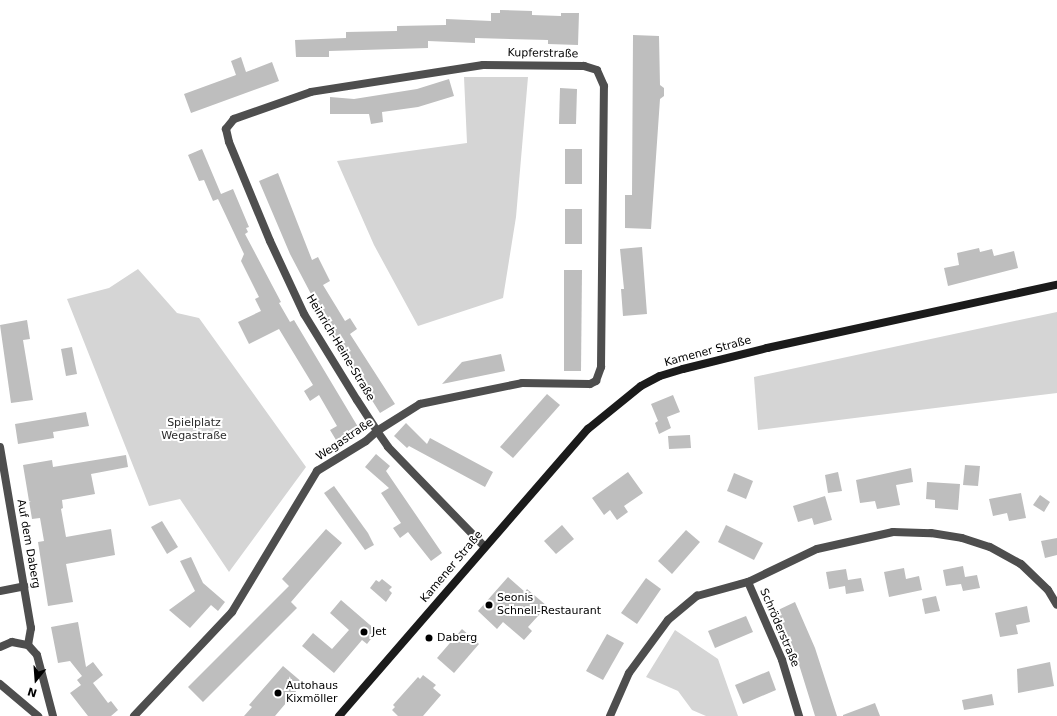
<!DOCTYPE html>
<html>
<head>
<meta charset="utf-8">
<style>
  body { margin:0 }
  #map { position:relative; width:1057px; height:716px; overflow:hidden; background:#fff; font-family:"DejaVu Sans",sans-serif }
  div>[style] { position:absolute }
  .green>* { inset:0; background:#d5d5d5 }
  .building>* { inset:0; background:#bebebe }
  .street>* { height:8px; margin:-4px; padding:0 4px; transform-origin:4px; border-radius:4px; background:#4e4e4e }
  .secondary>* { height:8px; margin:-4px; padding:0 4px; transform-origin:4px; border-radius:4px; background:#1b1b1b }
  .dots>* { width:11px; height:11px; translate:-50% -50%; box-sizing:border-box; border:2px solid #fff; border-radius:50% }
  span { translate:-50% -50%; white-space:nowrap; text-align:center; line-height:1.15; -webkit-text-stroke:4px #fff; paint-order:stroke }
  .street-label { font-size:11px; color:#000 }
  .park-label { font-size:11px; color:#2c2c2c }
  .poi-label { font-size:11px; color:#000 }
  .left { translate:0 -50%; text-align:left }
  .north { position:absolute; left:16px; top:660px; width:40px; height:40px; -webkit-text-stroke:3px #fff; paint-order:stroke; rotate:197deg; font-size:11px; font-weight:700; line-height:16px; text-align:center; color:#000 }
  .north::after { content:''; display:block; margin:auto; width:14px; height:18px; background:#000; clip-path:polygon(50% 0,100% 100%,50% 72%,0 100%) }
</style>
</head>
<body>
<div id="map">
  <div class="green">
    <div style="clip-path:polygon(464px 77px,528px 77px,516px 217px,503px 298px,418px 326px,374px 245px,337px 161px,467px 143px)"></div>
    <div style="clip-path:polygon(138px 269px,177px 313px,199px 318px,306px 467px,229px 572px,180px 499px,149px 506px,67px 299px,109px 288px)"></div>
    <div style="clip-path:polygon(1057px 312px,1057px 393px,758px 430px,754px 377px)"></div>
    <div style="clip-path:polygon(675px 630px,718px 659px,738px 716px,706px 716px,692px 710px,678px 691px,646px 677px)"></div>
  </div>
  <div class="building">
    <div style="clip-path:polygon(500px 10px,532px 11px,532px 15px,561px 16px,561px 13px,579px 13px,578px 45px,548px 44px,548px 40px,475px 38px,475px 43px,428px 41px,428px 48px,329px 51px,329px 57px,296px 57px,295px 40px,346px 38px,346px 32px,397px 31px,397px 26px,446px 25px,446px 19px,491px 21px,491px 13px,500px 13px)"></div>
    <div style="clip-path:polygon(633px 35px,659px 36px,660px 85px,664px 88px,664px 96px,660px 99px,651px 229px,625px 228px,625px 195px,632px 195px)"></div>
    <div style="clip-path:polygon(241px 57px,246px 72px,272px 62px,279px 81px,191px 113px,184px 94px,236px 75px,231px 61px)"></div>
    <div style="clip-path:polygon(449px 79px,454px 96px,418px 107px,382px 112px,383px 122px,371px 124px,369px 114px,330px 114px,330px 97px,354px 99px,417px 89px)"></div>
    <div style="clip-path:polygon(560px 88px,577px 89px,576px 124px,559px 124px)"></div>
    <div style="clip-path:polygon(202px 149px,221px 194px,233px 189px,249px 227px,246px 228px,248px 232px,245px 234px,281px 302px,279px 303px,290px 322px,294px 320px,358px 427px,336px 440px,330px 430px,337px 426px,319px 395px,310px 401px,304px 391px,313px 385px,279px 329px,249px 344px,238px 322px,261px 311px,255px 299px,259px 297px,241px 261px,244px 254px,218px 199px,213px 201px,204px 180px,199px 181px,188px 155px)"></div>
    <div style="clip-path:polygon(565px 149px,582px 149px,582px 184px,565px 184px)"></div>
    <div style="clip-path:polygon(278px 173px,312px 260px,318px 257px,330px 281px,323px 285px,345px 321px,350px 318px,357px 329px,350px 334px,395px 404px,380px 413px,342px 353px,290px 254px,259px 181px)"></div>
    <div style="clip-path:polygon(565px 209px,582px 209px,582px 244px,565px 244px)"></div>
    <div style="clip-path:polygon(642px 247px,647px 314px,623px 316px,621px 289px,624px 289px,620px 249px)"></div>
    <div style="clip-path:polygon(979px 248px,980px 252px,992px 249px,994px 256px,1014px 251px,1018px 268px,948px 286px,944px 268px,959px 265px,957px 253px)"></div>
    <div style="clip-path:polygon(564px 270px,582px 270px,581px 371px,564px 371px)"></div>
    <div style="clip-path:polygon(27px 320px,30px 339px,23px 340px,33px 400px,11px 403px,0 325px)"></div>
    <div style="clip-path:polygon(72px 347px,77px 374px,66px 376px,61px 349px)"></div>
    <div style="clip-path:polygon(501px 354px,505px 371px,442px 384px,462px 362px)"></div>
    <div style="clip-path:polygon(547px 394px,560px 405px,513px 458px,500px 447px)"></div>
    <div style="clip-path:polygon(673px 395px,680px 412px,667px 417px,671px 428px,659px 434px,655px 423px,658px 421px,651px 404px)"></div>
    <div style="clip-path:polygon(86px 412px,89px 426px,53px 432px,54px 438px,18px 444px,15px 424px)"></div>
    <div style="clip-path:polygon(406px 423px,427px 444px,430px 438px,493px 472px,485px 487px,409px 446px,407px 448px,394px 436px)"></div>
    <div style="clip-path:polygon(690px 435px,691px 448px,669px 449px,668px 436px)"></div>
    <div style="clip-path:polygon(376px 454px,390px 466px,386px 471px,442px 553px,431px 561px,408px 532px,400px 538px,393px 528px,401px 523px,381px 493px,389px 488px,365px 467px)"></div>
    <div style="clip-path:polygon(126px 455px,128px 467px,91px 474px,95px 494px,62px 500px,63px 508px,61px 509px,66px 537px,111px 529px,115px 555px,66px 564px,73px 602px,48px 606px,38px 542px,44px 541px,40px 518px,32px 519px,23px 465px,52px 460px,53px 467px)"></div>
    <div style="clip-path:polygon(965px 465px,980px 466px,978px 486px,963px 485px)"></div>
    <div style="clip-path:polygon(911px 468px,913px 482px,896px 485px,900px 505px,877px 509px,875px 501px,860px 503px,856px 480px)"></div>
    <div style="clip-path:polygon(628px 472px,643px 493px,624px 506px,628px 512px,617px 520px,610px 510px,604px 515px,592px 498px)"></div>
    <div style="clip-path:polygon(838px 472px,842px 491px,828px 493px,825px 475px)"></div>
    <div style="clip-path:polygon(734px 473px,753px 481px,746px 499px,727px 491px)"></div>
    <div style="clip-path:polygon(927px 482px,960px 484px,958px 510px,935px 508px,935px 500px,926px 499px)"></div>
    <div style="clip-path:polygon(334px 486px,368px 533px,374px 545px,365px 550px,324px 493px)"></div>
    <div style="clip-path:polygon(1021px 493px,1026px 518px,1009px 521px,1007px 513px,993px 516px,989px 499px)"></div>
    <div style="clip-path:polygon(1040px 495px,1050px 502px,1044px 512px,1033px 505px)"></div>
    <div style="clip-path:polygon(825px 496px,832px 520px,814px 525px,812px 518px,798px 522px,793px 506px)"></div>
    <div style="clip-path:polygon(162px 521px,178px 547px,167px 554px,151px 527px)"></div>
    <div style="clip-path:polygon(562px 525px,574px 539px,556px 554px,544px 541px)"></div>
    <div style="clip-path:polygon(726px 525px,763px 543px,754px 560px,718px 542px)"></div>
    <div style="clip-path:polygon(326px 529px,342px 543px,291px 602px,297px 608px,203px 702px,188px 687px,289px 586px,282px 579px)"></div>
    <div style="clip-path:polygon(686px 530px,700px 542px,672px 574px,658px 561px)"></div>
    <div style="clip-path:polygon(1057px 538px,1057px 555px,1045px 558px,1041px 541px)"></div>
    <div style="clip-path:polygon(191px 557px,203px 583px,225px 602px,218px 611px,211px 605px,190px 628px,169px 610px,195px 591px,180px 561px)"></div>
    <div style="clip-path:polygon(963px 566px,965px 577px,977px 575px,980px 588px,963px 591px,961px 584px,946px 586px,943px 570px)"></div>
    <div style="clip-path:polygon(904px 568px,906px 579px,919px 576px,922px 590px,889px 597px,884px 572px)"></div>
    <div style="clip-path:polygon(846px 569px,848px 580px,861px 578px,864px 591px,846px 594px,845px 586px,829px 589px,826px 572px)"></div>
    <div style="clip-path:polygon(508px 577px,525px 592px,527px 589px,547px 606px,528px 627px,532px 631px,524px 640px,503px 622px,497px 629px,478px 611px)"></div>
    <div style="clip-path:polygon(646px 578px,661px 589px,637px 624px,621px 613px)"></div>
    <div style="clip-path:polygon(382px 579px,392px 587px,389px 590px,392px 593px,386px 602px,370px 588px,376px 580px,379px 582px)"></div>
    <div style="clip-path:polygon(936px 596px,940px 611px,925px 614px,922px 599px)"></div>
    <div style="clip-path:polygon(341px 600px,377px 631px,367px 644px,362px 640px,334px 673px,302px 646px,313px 633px,332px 649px,349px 630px,330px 613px)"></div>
    <div style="clip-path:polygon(795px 602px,815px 648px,837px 716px,815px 716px,796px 655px,776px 611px)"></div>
    <div style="clip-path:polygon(1027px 606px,1030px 622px,1016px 625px,1018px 634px,1000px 637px,995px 613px)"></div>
    <div style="clip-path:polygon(746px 616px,753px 632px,715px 648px,708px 631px)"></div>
    <div style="clip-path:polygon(78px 622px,86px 667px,93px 662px,103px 675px,93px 683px,108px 703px,111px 701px,118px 710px,111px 716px,88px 716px,70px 693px,81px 685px,77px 680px,82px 676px,70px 661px,58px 663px,51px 627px)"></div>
    <div style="clip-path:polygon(462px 629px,479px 644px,454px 673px,437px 658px)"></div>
    <div style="clip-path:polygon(607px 634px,624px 643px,603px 680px,586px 671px)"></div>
    <div style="clip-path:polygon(1050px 662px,1054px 686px,1018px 693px,1017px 669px)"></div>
    <div style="clip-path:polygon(283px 666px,303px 683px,275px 716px,244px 716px,252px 707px,249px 705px)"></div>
    <div style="clip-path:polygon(769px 671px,776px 690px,743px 704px,735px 685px)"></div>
    <div style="clip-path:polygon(423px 675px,436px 685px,433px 688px,441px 695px,423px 716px,398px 716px,392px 710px,395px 707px,393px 705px,418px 677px,420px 679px)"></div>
    <div style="clip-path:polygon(992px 694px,994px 705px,964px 710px,962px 700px)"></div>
    <div style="clip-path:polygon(875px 703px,880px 716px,843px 716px,843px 715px)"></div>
  </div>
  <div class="street">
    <div style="left:0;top:447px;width:184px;rotate:80.3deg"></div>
    <div style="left:31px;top:628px;width:17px;rotate:100deg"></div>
    <div style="left:748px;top:582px;width:76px;rotate:-25.6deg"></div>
    <div style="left:817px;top:549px;width:78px;rotate:-12.6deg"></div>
    <div style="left:893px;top:532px;width:38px;rotate:2deg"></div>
    <div style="left:931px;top:533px;width:31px;rotate:9deg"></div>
    <div style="left:962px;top:538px;width:29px;rotate:18deg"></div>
    <div style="left:990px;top:547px;width:35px;rotate:29deg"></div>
    <div style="left:1021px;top:564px;width:37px;rotate:44deg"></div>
    <div style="left:1048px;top:590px;width:17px;rotate:59deg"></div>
    <div style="left:0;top:591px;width:25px;rotate:-11deg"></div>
    <div style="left:0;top:647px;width:13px;rotate:-23deg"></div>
    <div style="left:12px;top:642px;width:16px;rotate:11deg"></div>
    <div style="left:28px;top:645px;width:13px;rotate:48deg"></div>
    <div style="left:37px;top:655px;width:63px;rotate:75.3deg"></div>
    <div style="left:0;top:684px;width:50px;rotate:40.1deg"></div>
    <div style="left:134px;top:716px;width:143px;rotate:-46.7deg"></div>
    <div style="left:232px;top:612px;width:165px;rotate:-58.9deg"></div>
    <div style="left:317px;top:471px;width:57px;rotate:-31.5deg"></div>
    <div style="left:366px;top:441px;width:15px;rotate:-42deg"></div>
    <div style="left:377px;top:431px;width:51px;rotate:-32.1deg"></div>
    <div style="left:420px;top:404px;width:104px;rotate:-11.6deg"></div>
    <div style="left:522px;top:383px;width:68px;rotate:0.8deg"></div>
    <div style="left:590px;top:384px;width:7px;rotate:-27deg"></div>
    <div style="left:596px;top:381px;width:15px;rotate:-70deg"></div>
    <div style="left:601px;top:367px;width:281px;rotate:-89.4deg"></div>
    <div style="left:604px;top:86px;width:17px;rotate:-114deg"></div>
    <div style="left:597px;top:70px;width:14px;rotate:-163deg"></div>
    <div style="left:584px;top:66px;width:101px;rotate:-179.4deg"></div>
    <div style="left:483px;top:65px;width:174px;rotate:171.1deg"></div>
    <div style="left:311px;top:92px;width:82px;rotate:160.7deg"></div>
    <div style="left:234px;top:119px;width:13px;rotate:129deg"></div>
    <div style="left:226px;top:129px;width:13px;rotate:77deg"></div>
    <div style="left:229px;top:142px;width:107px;rotate:67.5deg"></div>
    <div style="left:270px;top:241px;width:81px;rotate:65deg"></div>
    <div style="left:304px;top:314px;width:101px;rotate:58.4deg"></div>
    <div style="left:357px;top:400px;width:37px;rotate:57deg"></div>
    <div style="left:377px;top:431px;width:19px;rotate:55deg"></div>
    <div style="left:388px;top:447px;width:138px;rotate:45.9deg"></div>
    <div style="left:610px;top:716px;width:47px;rotate:-66.2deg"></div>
    <div style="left:629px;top:673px;width:66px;rotate:-53.7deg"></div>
    <div style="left:668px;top:620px;width:38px;rotate:-40deg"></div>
    <div style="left:697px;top:596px;width:53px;rotate:-15.4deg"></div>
    <div style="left:748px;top:582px;width:85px;rotate:66.4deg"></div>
    <div style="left:782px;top:660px;width:59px;rotate:73.1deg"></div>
  </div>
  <div class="secondary">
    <div style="left:339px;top:716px;width:380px;rotate:-49.1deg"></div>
    <div style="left:588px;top:429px;width:68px;rotate:-39.1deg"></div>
    <div style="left:641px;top:386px;width:21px;rotate:-28deg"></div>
    <div style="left:660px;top:376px;width:24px;rotate:-17deg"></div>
    <div style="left:683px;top:369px;width:87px;rotate:-14deg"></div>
    <div style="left:767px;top:348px;width:297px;rotate:-12.3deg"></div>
  </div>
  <div class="dots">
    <div style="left:489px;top:605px;background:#000"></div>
    <div style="left:364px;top:632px;background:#000"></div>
    <div style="left:429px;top:638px;background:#000"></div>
    <div style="left:278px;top:693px;background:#000"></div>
  </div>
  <div class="street-label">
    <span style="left:543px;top:54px;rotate:1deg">Kupferstraße</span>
    <span style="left:340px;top:348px;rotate:59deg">Heinrich-Heine-Straße</span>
    <span style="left:708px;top:352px;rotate:-15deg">Kamener Straße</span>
    <span style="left:345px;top:440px;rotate:-34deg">Wegastraße</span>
    <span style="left:28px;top:544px;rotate:80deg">Auf dem Daberg</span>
    <span style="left:452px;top:567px;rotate:-50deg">Kamener Straße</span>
    <span style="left:779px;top:628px;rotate:67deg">Schröderstraße</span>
  </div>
  <div class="park-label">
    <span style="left:194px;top:430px">Spielplatz<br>Wegastraße</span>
  </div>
  <div class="poi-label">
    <span class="left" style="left:497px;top:605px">Seonis<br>Schnell-Restaurant</span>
    <span class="left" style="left:372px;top:632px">Jet</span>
    <span class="left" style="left:437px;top:638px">Daberg</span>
    <span class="left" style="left:286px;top:693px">Autohaus<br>Kixmöller</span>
  </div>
  <div class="north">N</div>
</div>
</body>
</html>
